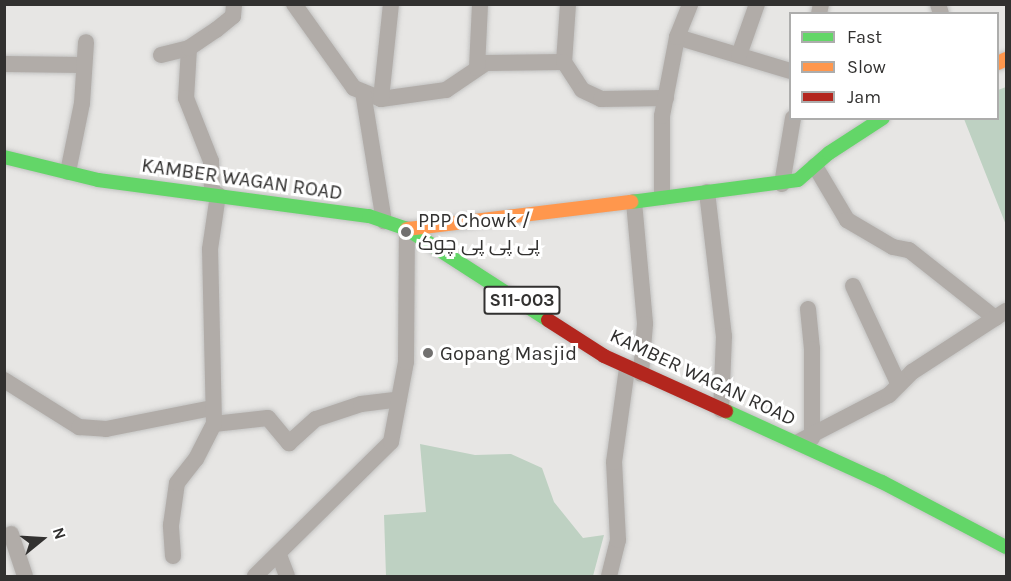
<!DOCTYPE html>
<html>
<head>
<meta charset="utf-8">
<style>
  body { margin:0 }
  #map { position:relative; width:1011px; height:581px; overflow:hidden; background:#e7e6e4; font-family:Karla,Cairo,sans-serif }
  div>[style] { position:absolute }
  .green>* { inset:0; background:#bed1c2 }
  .roads { filter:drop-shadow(0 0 2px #c2c2c1) drop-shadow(0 0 2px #c2c2c1) }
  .street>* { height:16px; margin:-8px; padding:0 8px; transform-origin:8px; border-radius:8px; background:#b1aca8 }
  .fast>* { height:14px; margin:-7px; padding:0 7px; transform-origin:7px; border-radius:7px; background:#63d668 }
  .slow>* { height:14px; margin:-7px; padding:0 7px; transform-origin:7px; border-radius:7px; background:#ff974d }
  .jam>* { height:14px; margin:-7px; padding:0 7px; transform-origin:7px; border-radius:7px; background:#b3261e }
  .dots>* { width:16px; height:16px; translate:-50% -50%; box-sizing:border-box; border:3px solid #fff; border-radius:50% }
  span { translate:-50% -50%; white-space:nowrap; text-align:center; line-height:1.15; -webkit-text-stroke:6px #fff; paint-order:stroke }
  .shield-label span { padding:2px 4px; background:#fff; border:2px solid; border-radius:4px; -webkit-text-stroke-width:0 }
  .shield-label { font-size:18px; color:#323130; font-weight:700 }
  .street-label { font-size:20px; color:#323130 }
  .poi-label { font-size:20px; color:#323130 }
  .left { translate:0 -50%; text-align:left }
  .frame { position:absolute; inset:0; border:6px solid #323130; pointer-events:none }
  .legend { position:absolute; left:789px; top:12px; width:210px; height:108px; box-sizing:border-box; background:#fff; border:2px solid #adadac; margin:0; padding:8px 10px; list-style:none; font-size:18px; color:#323130 }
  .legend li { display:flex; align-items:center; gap:12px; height:30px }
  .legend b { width:30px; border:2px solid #adadac }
  .north { position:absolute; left:12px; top:509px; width:60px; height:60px; -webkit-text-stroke:4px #fff; paint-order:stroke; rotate:72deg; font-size:16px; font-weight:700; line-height:24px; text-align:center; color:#323130 }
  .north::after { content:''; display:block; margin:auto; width:21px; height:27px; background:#323130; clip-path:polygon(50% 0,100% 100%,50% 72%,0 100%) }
</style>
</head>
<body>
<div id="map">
  <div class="green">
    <div style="clip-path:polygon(1006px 87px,1006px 225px,964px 119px,998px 118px,998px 90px)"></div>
    <div style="clip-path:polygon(420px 444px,475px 455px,511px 454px,542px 468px,554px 502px,583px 538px,604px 535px,593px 576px,386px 576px,384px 515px,426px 512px)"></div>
  </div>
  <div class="roads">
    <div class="street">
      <div style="left:294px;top:4px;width:103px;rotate:54.5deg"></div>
      <div style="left:354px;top:88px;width:29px;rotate:22deg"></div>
      <div style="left:381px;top:99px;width:66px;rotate:-7.9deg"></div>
      <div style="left:446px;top:90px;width:48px;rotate:-34deg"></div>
      <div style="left:486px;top:63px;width:78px;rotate:-0.7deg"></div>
      <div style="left:568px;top:4px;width:58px;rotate:93.9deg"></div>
      <div style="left:564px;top:62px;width:33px;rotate:57deg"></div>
      <div style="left:582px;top:90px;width:21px;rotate:25deg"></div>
      <div style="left:601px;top:99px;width:65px;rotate:-0.9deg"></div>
      <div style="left:938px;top:4px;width:10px;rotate:73deg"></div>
      <div style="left:819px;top:14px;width:10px;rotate:-79deg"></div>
      <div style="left:677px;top:37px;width:118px;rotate:16.7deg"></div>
      <div style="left:189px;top:48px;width:50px;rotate:93.4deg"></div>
      <div style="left:186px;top:98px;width:68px;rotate:68.4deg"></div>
      <div style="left:211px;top:161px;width:33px;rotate:88deg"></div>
      <div style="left:161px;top:55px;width:29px;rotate:-14deg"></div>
      <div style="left:189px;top:48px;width:32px;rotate:-34deg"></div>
      <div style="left:216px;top:30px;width:22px;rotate:-39deg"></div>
      <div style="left:233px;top:16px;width:12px;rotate:-85deg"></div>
      <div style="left:739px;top:55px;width:54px;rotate:-70.6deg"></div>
      <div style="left:4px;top:64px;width:80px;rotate:0.7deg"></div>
      <div style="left:477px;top:68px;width:64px;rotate:-87.3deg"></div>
      <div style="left:363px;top:92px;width:131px;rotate:80.8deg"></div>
      <div style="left:381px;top:99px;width:96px;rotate:-84deg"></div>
      <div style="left:815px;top:166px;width:63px;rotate:59.3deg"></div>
      <div style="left:847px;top:220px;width:53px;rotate:30.4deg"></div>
      <div style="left:893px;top:247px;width:16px;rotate:11deg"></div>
      <div style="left:909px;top:250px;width:110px;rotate:38.3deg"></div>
      <div style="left:68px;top:172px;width:70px;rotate:-78.5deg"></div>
      <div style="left:82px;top:103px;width:61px;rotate:-86.2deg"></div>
      <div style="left:782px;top:184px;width:67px;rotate:-80.5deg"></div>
      <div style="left:707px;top:192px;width:145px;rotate:83.3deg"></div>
      <div style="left:724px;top:336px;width:74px;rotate:92.3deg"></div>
      <div style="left:662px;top:197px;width:81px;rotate:-90deg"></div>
      <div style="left:662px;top:116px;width:80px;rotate:-79.2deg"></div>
      <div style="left:677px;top:37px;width:35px;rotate:-68deg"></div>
      <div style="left:634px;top:202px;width:122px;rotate:84.8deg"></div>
      <div style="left:645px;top:324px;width:50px;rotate:94.6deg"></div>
      <div style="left:853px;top:286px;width:109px;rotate:65.1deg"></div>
      <div style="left:808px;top:309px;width:40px;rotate:84.3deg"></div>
      <div style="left:812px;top:349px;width:89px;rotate:90deg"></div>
      <div style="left:4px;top:380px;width:89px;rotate:32.1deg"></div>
      <div style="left:79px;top:427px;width:27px;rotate:4deg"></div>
      <div style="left:106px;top:429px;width:108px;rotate:-11.2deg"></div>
      <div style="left:214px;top:424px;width:54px;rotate:-6.3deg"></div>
      <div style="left:268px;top:418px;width:33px;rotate:50deg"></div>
      <div style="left:289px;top:443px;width:36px;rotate:-42deg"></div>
      <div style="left:316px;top:419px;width:47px;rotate:-18.4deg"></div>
      <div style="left:361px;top:404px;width:38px;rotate:-7deg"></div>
      <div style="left:798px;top:442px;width:102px;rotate:-27.3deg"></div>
      <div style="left:889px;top:395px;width:33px;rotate:-45deg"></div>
      <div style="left:912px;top:372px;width:112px;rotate:-33deg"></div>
      <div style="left:11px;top:534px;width:44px;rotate:71.6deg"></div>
      <div style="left:279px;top:555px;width:22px;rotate:69deg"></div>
      <div style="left:173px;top:556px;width:31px;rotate:-94deg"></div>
      <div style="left:171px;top:525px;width:42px;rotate:-81.9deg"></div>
      <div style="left:177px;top:483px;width:31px;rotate:-52deg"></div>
      <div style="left:196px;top:459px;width:39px;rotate:-63deg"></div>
      <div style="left:214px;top:424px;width:175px;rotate:-91.3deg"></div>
      <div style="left:210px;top:249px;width:55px;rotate:-81.6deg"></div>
      <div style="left:255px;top:576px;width:191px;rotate:-44.6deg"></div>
      <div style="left:391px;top:442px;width:81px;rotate:-79.4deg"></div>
      <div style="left:406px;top:362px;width:133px;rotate:-89.6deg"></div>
      <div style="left:609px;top:576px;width:37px;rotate:-76deg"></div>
      <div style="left:618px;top:540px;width:78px;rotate:-92.9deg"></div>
      <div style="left:614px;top:462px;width:95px;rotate:-82.1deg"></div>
    </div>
    <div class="fast">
      <div style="left:4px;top:157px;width:97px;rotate:13.7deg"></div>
      <div style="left:98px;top:180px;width:273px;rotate:7.6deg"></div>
      <div style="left:369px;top:216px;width:40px;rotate:18.9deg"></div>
      <div style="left:407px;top:229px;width:168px;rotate:32.8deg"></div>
      <div style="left:631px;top:202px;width:168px;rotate:-7.5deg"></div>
      <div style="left:798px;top:180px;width:41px;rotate:-41.1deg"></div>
      <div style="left:829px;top:153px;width:64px;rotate:-32.9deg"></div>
      <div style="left:726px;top:411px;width:171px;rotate:24.5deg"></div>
      <div style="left:882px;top:482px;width:140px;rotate:27.7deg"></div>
    </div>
    <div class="slow">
      <div style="left:998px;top:63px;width:9px;rotate:-27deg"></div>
      <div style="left:407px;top:229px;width:226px;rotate:-6.9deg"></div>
    </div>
    <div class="jam">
      <div style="left:548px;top:320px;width:67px;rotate:32.7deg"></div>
      <div style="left:604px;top:356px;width:134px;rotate:24.3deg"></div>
    </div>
  </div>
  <div class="dots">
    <div style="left:406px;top:232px;background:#71706f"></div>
    <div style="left:428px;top:353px;background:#71706f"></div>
  </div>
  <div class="shield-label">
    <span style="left:522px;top:300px">S11-003</span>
  </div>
  <div class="street-label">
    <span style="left:242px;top:179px;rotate:8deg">KAMBER WAGAN ROAD</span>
    <span style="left:703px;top:377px;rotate:25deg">KAMBER WAGAN ROAD</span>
  </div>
  <div class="poi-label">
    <span class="left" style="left:418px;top:232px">PPP Chowk /<br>پی پی پی چوک</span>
    <span class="left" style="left:440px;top:353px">Gopang Masjid</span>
  </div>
  <div class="frame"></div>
  <ul class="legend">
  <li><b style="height:8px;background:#63d668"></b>Fast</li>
  <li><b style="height:8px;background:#ff974d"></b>Slow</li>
  <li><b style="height:8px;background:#b3261e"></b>Jam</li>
  </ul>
  <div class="north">N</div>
</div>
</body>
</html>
